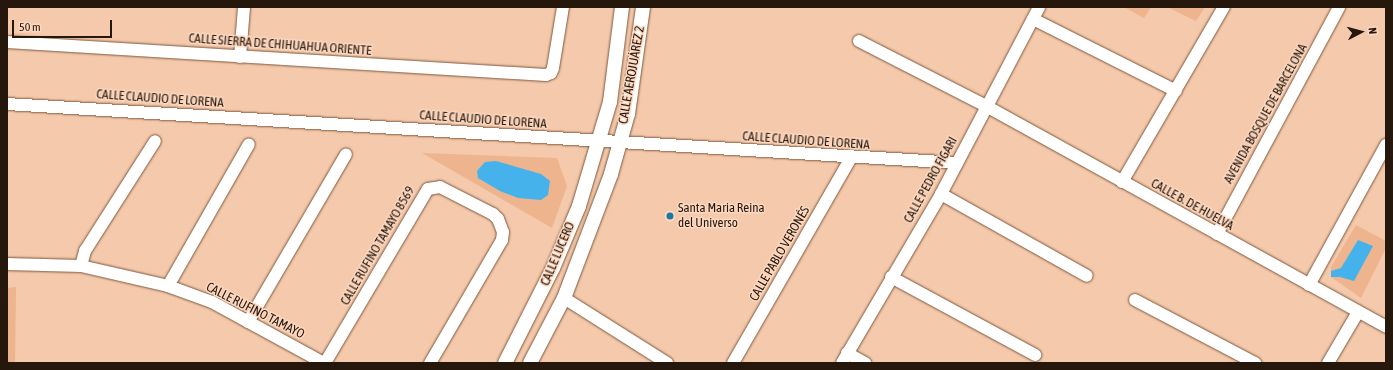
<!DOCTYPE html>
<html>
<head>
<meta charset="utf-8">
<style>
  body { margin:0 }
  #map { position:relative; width:1393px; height:370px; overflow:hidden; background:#f5c9ab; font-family:"Asap Condensed",sans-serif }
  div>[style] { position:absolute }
  .green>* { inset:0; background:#edb48d }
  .water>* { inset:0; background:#45b2eb }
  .roads { filter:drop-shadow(0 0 1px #7e583d) drop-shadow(0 0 1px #7e583d) }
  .minor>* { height:12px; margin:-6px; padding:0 6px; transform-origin:6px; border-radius:6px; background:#fff }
  .tertiary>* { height:14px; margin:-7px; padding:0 7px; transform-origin:7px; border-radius:7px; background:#fff }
  .dots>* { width:11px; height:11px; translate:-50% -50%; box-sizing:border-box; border:2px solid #fcd8c0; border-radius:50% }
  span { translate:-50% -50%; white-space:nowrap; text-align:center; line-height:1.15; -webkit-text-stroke:3px #fcd8c0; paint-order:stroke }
  .street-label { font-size:13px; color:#26170c }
  .poi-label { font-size:13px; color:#26170c }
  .left { translate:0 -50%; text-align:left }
  .frame { position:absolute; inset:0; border:8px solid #26170c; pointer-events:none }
  .north { position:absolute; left:1341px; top:12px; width:40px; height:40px; -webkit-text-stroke:3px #fcd8c0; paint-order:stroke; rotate:84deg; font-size:11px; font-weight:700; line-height:16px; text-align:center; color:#26170c }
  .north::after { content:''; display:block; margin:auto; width:14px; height:18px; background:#26170c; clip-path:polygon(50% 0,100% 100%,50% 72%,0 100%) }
  .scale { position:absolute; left:12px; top:20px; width:100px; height:18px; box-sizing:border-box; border:2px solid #26170c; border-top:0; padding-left:5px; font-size:12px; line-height:14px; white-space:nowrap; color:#26170c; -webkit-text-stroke:3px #fcd8c0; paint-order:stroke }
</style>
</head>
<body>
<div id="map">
  <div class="green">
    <div style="clip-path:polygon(1124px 7px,1151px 7px,1144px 18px)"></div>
    <div style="clip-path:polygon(1167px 7px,1205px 7px,1196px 21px)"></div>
    <div style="clip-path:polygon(422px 153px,557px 158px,567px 186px,552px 228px)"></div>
    <div style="clip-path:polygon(1356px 225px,1386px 241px,1386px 248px,1361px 298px,1331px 277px,1331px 267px)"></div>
    <div style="clip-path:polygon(16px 287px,15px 363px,7px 363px,7px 288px)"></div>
  </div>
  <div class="water">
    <div style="clip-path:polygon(496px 161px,541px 174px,550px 181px,548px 195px,541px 200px,518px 198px,500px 191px,478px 178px,477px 171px,485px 162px)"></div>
    <div style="clip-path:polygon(1358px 240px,1373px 246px,1354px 281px,1340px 277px,1331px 277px,1331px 271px,1341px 268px)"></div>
  </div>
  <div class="roads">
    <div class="minor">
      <div style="left:1033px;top:19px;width:160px;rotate:26.7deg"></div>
      <div style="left:859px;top:41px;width:143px;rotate:27.1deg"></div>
      <div style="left:986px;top:106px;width:457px;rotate:28.9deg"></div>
      <div style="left:7px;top:42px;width:540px;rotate:3.5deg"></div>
      <div style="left:546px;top:75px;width:5px;rotate:-22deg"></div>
      <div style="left:551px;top:73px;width:5px;rotate:-68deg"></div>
      <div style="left:553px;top:68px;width:62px;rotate:-80.7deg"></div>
      <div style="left:240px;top:57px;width:50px;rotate:-85.4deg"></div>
      <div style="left:7px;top:104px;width:952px;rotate:3.55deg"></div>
      <div style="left:1122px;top:182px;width:203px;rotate:-59.8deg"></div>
      <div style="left:941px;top:194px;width:167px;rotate:29.3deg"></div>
      <div style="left:1217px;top:234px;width:258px;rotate:-61.7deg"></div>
      <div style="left:7px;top:264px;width:74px;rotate:1.5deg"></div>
      <div style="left:81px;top:266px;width:89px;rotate:12.9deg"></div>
      <div style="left:168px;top:286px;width:47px;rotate:20deg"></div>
      <div style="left:212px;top:302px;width:128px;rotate:28.6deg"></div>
      <div style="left:81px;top:266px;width:16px;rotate:-75deg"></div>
      <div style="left:85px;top:251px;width:130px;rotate:-57.5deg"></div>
      <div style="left:891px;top:277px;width:164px;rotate:28.4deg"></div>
      <div style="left:1309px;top:285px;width:160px;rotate:-61.2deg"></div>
      <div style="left:168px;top:286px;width:163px;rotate:-60.3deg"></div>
      <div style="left:564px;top:298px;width:122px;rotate:32.3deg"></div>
      <div style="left:1135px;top:300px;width:136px;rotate:27.7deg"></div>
      <div style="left:248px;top:322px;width:194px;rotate:-59.7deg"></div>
      <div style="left:847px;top:353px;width:21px;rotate:29deg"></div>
      <div style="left:325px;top:363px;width:202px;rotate:-59.4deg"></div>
      <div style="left:428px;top:189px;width:12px;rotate:-9deg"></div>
      <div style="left:440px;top:187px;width:59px;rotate:27deg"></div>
      <div style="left:493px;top:214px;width:7px;rotate:45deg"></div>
      <div style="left:498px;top:219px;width:14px;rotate:69deg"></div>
      <div style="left:503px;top:232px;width:8px;rotate:97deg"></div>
      <div style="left:502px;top:240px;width:143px;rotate:120.3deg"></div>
      <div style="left:733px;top:363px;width:237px;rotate:-60.1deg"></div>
      <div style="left:842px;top:363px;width:196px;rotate:-59.6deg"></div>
      <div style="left:941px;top:194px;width:211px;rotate:-62.3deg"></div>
      <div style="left:1328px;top:363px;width:59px;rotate:-59.5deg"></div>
    </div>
    <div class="tertiary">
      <div style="left:505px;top:363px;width:106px;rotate:-63.2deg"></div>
      <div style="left:553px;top:268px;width:67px;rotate:-67.2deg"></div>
      <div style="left:579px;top:206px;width:109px;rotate:-73.4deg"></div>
      <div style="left:610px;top:102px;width:96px;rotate:-82.8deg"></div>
      <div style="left:530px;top:363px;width:73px;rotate:-62.4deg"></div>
      <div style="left:564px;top:298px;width:133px;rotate:-69.2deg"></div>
      <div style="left:611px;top:174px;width:62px;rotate:-74.2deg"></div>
      <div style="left:628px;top:114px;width:108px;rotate:-82deg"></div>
    </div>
  </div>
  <div class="dots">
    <div style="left:670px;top:216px;background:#1a78a5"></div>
  </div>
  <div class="street-label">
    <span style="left:280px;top:45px;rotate:4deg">CALLE SIERRA DE CHIHUAHUA ORIENTE</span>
    <span style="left:632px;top:75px;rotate:-80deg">CALLE AEROJUÁREZ 2</span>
    <span style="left:160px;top:99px;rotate:4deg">CALLE CLAUDIO DE LORENA</span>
    <span style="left:1266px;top:114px;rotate:-61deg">AVENIDA BOSQUE DE BARCELONA</span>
    <span style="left:483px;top:120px;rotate:4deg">CALLE CLAUDIO DE LORENA</span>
    <span style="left:806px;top:141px;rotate:4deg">CALLE CLAUDIO DE LORENA</span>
    <span style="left:931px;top:180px;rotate:-61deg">CALLE PEDRO FIGARI</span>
    <span style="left:1192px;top:205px;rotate:29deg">CALLE B. DE HUELVA</span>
    <span style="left:378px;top:246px;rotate:-60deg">CALLE RUFINO TAMAYO 8569</span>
    <span style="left:558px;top:254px;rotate:-67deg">CALLE LUCERO</span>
    <span style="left:780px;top:254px;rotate:-60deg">CALLE PABLO VERONÉS</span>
    <span style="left:255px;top:311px;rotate:27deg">CALLE RUFINO TAMAYO</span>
  </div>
  <div class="poi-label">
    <span class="left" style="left:678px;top:216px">Santa Maria Reina<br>del Universo</span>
  </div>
  <div class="frame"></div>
  <div class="north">N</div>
  <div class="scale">50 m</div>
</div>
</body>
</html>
